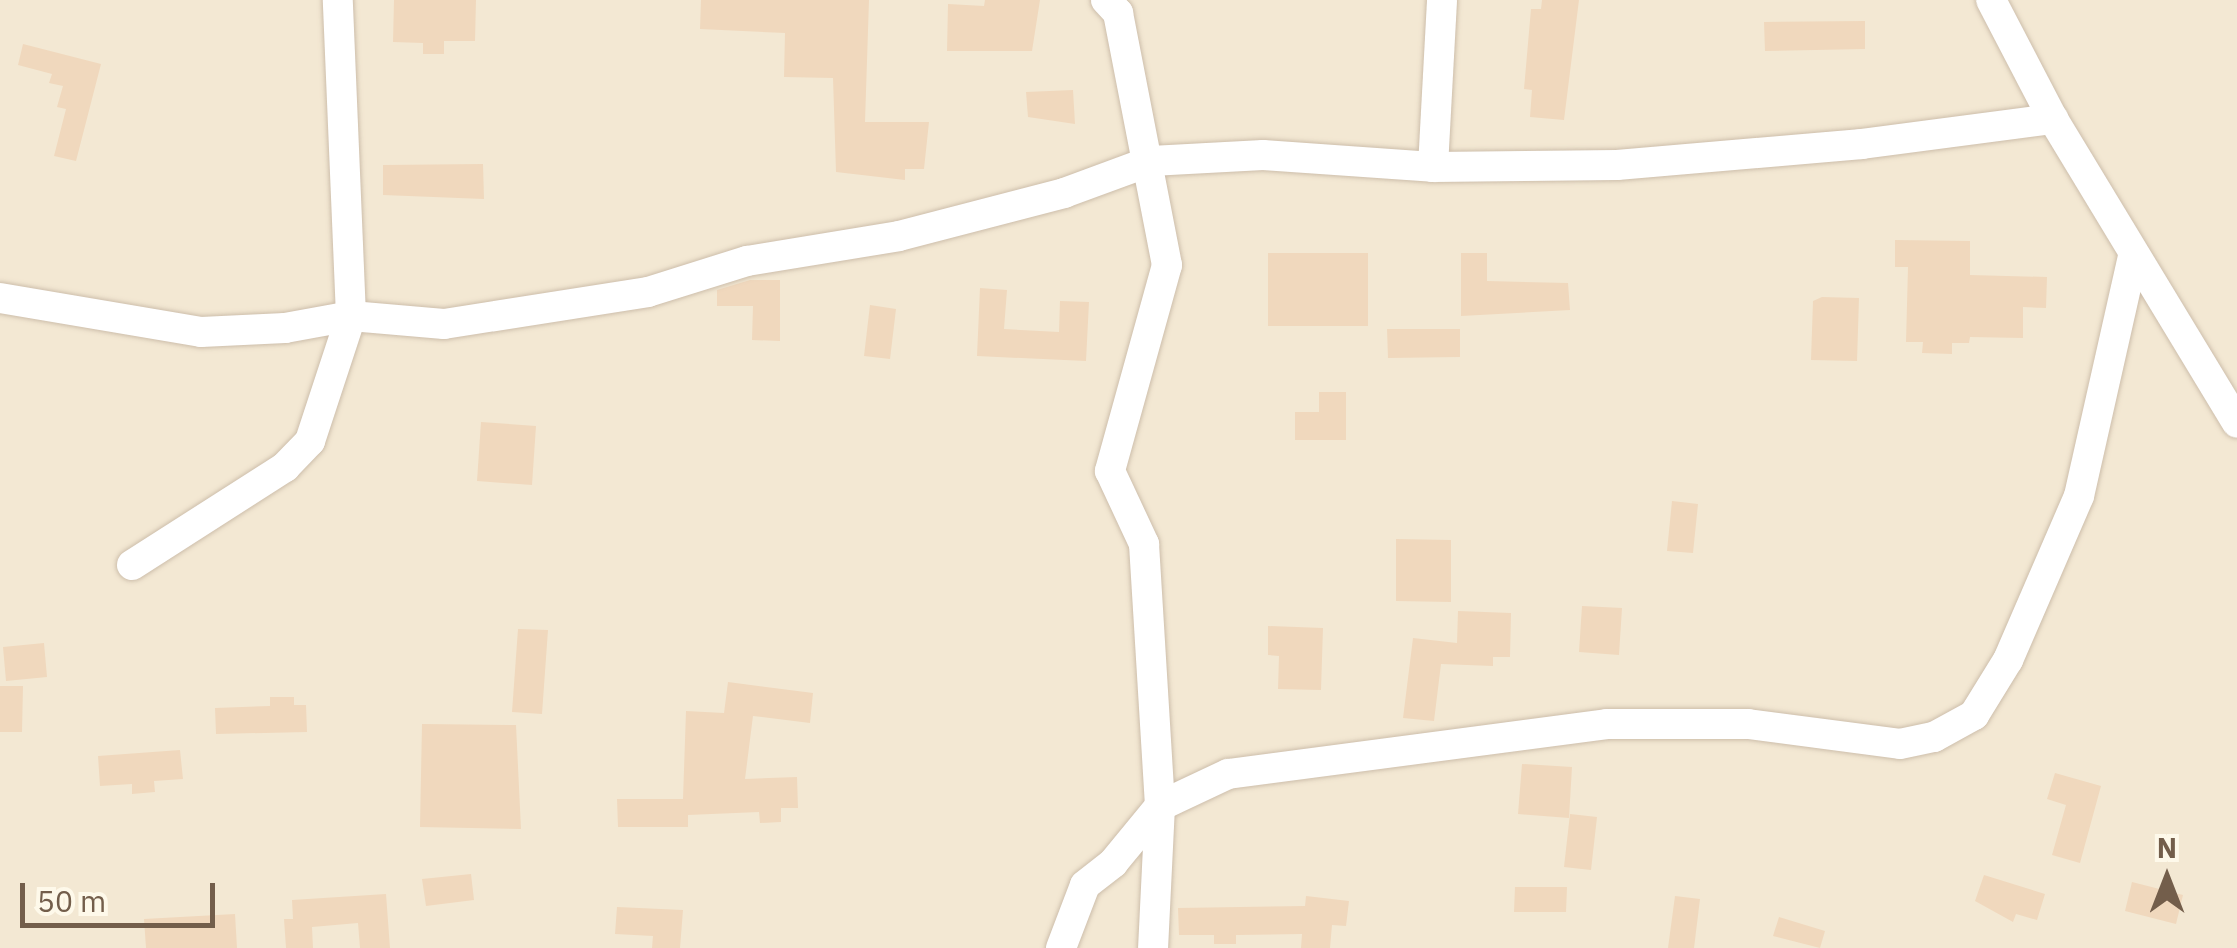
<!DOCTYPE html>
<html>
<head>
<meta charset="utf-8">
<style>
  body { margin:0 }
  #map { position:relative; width:2237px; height:948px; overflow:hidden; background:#fbf6e4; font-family:"IBM Plex Sans",sans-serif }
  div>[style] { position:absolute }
  .residential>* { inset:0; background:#f3e8d3 }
  .building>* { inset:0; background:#f0d8bd }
  .roads { filter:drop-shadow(0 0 2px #cdbeab) drop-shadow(0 0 2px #cdbeab) }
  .minor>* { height:30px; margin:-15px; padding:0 15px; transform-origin:15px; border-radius:15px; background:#fff }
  span { translate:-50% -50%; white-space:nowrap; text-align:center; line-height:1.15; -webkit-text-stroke:10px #fef9ea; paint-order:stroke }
  .north { position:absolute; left:2117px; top:828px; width:100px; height:100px; -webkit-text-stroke:8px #fef9ea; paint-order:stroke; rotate:0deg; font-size:28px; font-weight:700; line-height:40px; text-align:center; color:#735e4b }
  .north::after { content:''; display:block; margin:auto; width:35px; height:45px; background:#735e4b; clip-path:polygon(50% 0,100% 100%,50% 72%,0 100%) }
  .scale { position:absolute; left:20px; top:883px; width:195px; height:45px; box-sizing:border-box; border:5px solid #735e4b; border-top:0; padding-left:12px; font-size:30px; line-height:35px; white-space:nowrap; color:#735e4b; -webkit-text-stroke:8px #fef9ea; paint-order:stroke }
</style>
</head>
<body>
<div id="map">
  <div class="residential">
    <div style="clip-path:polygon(0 0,2237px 0,2237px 948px,0 948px)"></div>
  </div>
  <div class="building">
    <div style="clip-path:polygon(394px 0,476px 0,475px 41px,444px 41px,444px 54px,423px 54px,423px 43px,393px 42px)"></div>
    <div style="clip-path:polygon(701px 0,869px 0,865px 122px,929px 122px,924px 169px,905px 169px,905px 180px,836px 172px,833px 78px,784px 77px,785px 33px,700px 29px)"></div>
    <div style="clip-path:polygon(985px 0,1040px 0,1032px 51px,947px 51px,948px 4px,984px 6px)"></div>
    <div style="clip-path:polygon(1542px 0,1579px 0,1564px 120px,1530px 117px,1532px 90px,1524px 89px,1531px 9px,1541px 9px)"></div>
    <div style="clip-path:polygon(1865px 21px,1865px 49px,1765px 51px,1764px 22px)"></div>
    <div style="clip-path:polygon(23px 44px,101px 64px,76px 161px,54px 156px,66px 109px,57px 107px,63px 86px,49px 83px,52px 74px,18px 65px)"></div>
    <div style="clip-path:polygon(1073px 90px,1075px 124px,1028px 117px,1026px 92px)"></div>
    <div style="clip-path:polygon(483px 164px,484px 199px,383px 195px,383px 165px)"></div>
    <div style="clip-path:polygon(1895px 240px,1970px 241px,1970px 275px,2047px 277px,2046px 308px,2023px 307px,2023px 338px,1970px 337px,1969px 343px,1952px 343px,1952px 354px,1922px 353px,1923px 342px,1906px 342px,1908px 267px,1895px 267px)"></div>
    <div style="clip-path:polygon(1268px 253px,1368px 253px,1368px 326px,1268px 326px)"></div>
    <div style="clip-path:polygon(1461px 253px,1487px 253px,1487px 281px,1568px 283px,1570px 310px,1461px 316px)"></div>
    <div style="clip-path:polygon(750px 280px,780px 280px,780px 341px,752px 340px,753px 306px,717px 306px,717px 290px)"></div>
    <div style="clip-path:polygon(980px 288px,1007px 290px,1004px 329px,1059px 332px,1060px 301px,1089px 302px,1086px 361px,977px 356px)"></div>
    <div style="clip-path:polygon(1822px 297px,1859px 298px,1857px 361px,1811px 360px,1813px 301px)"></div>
    <div style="clip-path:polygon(870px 305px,896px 309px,890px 359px,864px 356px)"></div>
    <div style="clip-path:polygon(1387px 329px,1460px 329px,1460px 357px,1388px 358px)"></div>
    <div style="clip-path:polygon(1319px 392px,1346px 392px,1346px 440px,1295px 440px,1295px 412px,1319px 412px)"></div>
    <div style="clip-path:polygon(481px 422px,536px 426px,532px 485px,477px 481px)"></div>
    <div style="clip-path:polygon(1672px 501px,1698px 504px,1693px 553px,1667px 551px)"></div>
    <div style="clip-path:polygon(1396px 539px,1451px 540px,1451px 602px,1396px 601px)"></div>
    <div style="clip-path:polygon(1582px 606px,1622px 608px,1619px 655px,1579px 652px)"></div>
    <div style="clip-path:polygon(1458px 611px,1511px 613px,1510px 657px,1493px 657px,1493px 666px,1441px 664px,1434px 721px,1403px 718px,1413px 638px,1457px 643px)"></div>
    <div style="clip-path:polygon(1268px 626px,1323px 628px,1321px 690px,1278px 689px,1279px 656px,1268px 655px)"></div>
    <div style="clip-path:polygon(518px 629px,548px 630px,542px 714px,512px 712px)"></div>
    <div style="clip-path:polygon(44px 643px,47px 677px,6px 681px,3px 647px)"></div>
    <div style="clip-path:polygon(728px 682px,813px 693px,810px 723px,753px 716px,745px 779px,797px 777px,798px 808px,781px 808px,781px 822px,760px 823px,759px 812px,688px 815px,688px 827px,618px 827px,617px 799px,683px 799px,686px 711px,724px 713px)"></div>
    <div style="clip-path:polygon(0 686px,23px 686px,22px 732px,0 732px)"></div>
    <div style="clip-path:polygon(270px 697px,294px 697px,294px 705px,306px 705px,307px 732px,216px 734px,215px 708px,270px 706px)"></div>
    <div style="clip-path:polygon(422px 724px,516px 725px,521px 829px,420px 827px)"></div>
    <div style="clip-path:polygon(180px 750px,183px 779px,154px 781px,155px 792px,132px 794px,132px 784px,100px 786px,98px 756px)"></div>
    <div style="clip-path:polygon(1522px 764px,1572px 767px,1569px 818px,1518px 814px)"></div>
    <div style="clip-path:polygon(2055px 773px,2101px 786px,2080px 863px,2052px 855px,2066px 805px,2047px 799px)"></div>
    <div style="clip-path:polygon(1570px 814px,1597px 817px,1591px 870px,1564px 867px)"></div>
    <div style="clip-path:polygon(471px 874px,474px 900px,426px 906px,422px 879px)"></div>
    <div style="clip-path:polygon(1984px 875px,2045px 894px,2037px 920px,2016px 914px,2013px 922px,1975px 901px)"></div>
    <div style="clip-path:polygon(2132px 882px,2183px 895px,2176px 924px,2125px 911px)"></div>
    <div style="clip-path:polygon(1515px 887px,1567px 887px,1566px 912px,1514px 912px)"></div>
    <div style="clip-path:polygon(386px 894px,390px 948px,360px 948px,358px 923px,312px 927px,313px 948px,286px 948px,284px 919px,293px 919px,292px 900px)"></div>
    <div style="clip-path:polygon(1306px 896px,1349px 901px,1346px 926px,1332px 925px,1330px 948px,1301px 948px,1302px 934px,1236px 935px,1236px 944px,1214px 944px,1214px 935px,1179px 935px,1178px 908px,1305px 906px)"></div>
    <div style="clip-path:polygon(1675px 896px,1700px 899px,1694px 948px,1668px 948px)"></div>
    <div style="clip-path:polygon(617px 907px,683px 910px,680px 948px,652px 948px,653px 936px,615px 934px)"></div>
    <div style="clip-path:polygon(235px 914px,237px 948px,146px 948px,144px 919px)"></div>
    <div style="clip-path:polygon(1779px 917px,1825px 931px,1820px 948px,1773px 936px)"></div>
  </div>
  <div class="roads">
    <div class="minor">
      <div style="left:1106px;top:0;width:18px;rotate:47deg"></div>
      <div style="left:1118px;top:13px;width:257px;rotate:79deg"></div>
      <div style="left:1167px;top:265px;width:214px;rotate:105.5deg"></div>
      <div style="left:1110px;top:471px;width:81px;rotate:65deg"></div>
      <div style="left:1144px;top:544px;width:262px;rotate:86.5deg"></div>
      <div style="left:1160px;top:806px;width:142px;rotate:92.8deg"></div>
      <div style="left:1991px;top:0;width:134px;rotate:62.5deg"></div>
      <div style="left:2053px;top:119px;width:355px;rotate:58.8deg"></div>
      <div style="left:1433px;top:167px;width:167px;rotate:-86.9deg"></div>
      <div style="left:0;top:298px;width:204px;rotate:9.6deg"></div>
      <div style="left:201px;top:332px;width:84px;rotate:-2.7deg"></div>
      <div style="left:285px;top:328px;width:67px;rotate:-10.3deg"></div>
      <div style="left:351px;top:316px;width:93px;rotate:4.9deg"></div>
      <div style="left:444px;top:324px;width:206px;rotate:-8.9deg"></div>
      <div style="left:648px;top:292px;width:104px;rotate:-17.4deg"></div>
      <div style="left:747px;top:261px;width:154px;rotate:-9.3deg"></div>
      <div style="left:899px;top:236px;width:171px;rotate:-14.6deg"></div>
      <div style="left:1064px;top:193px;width:93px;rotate:-20.2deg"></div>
      <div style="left:1151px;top:161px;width:112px;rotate:-3.1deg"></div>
      <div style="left:1263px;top:155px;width:170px;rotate:4deg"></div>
      <div style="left:1433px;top:167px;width:184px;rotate:-0.6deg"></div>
      <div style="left:1617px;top:165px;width:246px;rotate:-4.9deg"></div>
      <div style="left:1862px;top:144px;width:193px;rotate:-7.5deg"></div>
      <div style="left:132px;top:565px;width:182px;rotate:-32.6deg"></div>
      <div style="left:285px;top:467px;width:36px;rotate:-46deg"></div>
      <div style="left:310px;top:441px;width:132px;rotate:-71.8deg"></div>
      <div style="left:351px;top:316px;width:316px;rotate:-92.4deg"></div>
      <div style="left:1061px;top:948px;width:67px;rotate:-69.1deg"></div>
      <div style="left:1085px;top:885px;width:36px;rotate:-38deg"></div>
      <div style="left:1113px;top:863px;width:74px;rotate:-50.5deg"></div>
      <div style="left:1160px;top:806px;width:75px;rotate:-25.2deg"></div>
      <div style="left:1228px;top:774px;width:382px;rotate:-7.5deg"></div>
      <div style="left:1607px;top:724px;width:141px"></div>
      <div style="left:1748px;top:724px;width:153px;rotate:7.5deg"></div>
      <div style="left:1900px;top:744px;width:35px;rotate:-12deg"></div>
      <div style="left:1934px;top:737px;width:46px;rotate:-28.8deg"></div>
      <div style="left:1974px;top:715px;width:65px;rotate:-58.3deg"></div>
      <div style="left:2008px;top:660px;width:179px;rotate:-66.6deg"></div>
      <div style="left:2079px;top:496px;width:245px;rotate:-77.3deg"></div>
    </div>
  </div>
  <div class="north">N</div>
  <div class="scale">50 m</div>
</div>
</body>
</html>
